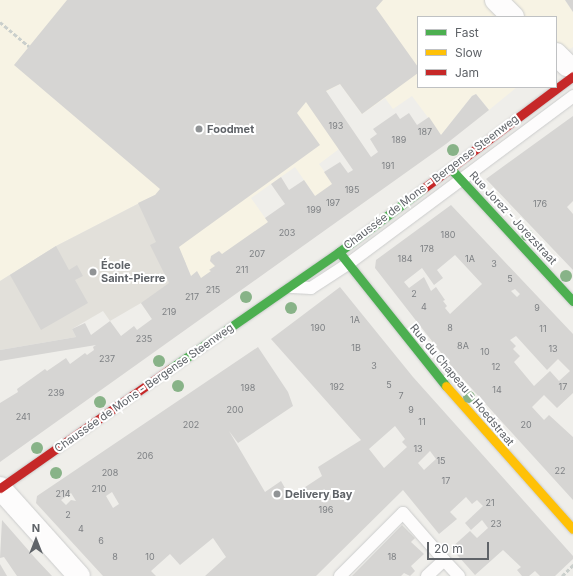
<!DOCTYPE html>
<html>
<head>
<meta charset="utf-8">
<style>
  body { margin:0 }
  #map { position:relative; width:573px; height:576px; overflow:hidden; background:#efeeea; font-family:Inter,sans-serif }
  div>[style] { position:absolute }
  .commercial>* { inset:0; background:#f7f3e4 }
  .education>* { inset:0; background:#e2e0da }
  .building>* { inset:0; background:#d6d5d3 }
  .path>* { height:2.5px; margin-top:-1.25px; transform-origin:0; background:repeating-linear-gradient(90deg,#cacfcc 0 4px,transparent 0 6px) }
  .roads { filter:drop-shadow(0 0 1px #cbcccc) drop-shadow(0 0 1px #cbcccc) }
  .lane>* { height:12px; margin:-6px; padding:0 6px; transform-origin:6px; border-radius:6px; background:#fdfcfc }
  .street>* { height:22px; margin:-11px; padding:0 11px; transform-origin:11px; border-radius:11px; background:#fdfcfc }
  .fast>* { height:9px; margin:-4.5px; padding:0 4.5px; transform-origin:4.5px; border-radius:4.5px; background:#4caf50 }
  .slow>* { height:9px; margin:-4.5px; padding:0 4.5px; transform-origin:4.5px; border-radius:4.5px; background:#ffc107 }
  .jam>* { height:9px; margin:-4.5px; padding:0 4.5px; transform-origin:4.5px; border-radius:4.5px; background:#c62828 }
  .trees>* { width:12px; height:12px; margin:-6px; border-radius:50%; background:#88b388 }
  .dots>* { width:11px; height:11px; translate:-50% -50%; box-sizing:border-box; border:2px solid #fff; border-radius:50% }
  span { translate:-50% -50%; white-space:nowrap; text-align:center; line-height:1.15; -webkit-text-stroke:4px #fff; paint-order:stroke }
  .number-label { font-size:9px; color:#7e8184 }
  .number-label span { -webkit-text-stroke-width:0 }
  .poi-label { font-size:11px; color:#5f6368; font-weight:700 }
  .left { translate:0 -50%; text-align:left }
  .street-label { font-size:11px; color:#5f6368 }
  .legend { position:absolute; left:417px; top:16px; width:140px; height:72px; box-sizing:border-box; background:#fff; border:1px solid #bfc1c3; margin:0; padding:5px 7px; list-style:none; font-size:12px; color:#5f6368 }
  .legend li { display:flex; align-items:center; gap:8px; height:20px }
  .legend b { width:20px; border:1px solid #bfc1c3 }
  .north { position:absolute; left:16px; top:520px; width:40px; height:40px; -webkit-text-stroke:3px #fff; paint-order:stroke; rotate:0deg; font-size:11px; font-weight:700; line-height:16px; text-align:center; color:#5f6368 }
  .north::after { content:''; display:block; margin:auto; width:14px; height:18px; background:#5f6368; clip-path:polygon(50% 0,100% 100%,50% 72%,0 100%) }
  .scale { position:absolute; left:427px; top:542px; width:62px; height:18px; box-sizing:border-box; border:2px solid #5f6368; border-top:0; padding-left:5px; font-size:12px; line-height:14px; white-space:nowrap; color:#5f6368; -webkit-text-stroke:3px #fff; paint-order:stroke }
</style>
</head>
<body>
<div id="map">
  <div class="commercial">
    <div style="clip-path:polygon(0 0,565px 0,573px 12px,573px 47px,556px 58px,556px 17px,418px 17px,418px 87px,517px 87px,489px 110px,476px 94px,472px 96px,441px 135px,412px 96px,393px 109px,385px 98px,362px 114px,340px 84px,307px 102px,339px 149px,319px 164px,352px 210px,315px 196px,295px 167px,251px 198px,268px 222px,214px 309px,191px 276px,155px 195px,56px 246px,0 281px)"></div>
  </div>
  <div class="education">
    <div style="clip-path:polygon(155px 195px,186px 264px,163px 274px,197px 321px,152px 319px,141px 303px,110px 321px,103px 311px,72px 329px,76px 337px,0 350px,0 281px,56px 246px)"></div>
  </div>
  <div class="building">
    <div style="clip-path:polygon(evenodd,67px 0,383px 0,376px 8px,418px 67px,418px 73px,362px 114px,340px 84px,326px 91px,371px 157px,378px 152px,370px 139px,377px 134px,373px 129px,396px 113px,400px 119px,409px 113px,417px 125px,429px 117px,441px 135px,472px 96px,476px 94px,489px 110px,446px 144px,0 462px,0 403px,18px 392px,17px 389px,45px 369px,47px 371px,66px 358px,70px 364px,85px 353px,87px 355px,94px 350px,93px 347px,96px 345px,0 361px,0 350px,76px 337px,72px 329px,85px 323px,91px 335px,110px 321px,121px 336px,134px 326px,137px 330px,152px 319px,141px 303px,169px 283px,150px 245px,156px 242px,138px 203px,155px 195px,160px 189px,14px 65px,67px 0,306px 102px,353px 170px,348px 173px,340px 162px,324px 172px,332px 184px,315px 196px,304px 180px,289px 190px,281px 177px,271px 184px,285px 204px,265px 218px,268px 222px,222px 254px,219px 251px,211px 256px,210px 261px,215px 266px,209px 270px,211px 271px,201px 278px,197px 271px,191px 276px,179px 247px,320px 145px,297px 113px,306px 102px)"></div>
    <div style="clip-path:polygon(565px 0,573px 0,573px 12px)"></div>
    <div style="clip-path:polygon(573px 116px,573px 201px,567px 207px,573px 214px,573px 270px,486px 179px)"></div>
    <div style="clip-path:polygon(evenodd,451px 205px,573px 334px,573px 393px,557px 408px,544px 395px,532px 407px,544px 420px,549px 415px,573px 437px,573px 500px,453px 368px,375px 268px,376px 260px,451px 205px,455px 255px,482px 284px,450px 314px,445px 308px,447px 306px,443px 301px,445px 300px,436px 287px,431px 291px,424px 277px,409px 288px,404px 282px,422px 268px,434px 285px,443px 278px,437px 270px,455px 255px,451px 205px,515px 289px,520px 294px,517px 297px,511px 291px,515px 289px,451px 205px,516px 336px,547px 370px,558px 359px,570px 371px,559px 381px,550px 371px,534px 386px,514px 362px,520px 356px,513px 349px,516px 346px,510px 340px,516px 336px)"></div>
    <div style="clip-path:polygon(56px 246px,69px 270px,77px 265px,83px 276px,75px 280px,88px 303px,41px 330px,10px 275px)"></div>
    <div style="clip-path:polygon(evenodd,340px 287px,413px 377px,573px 556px,573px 559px,555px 576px,540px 576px,535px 571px,529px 576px,522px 576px,517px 570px,521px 567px,503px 550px,475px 575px,451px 548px,470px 531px,477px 538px,488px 528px,482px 520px,471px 530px,465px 523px,483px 506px,477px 500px,472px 504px,466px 497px,450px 512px,457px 519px,439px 534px,403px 490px,316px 576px,205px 576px,226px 557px,213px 538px,180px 565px,170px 554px,151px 571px,156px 576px,103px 576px,36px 503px,37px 496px,258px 347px,288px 392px,293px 406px,238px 443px,229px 431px,265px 492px,281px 481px,290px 497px,322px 476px,318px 467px,361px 440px,271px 339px,340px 287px,395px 426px,405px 439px,402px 442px,407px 447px,384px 468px,369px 449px,395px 426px,340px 287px,430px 451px,436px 459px,424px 470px,418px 463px,430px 451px,340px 287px,112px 492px,119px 504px,113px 508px,106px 496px,112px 492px,340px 287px,71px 493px,76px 501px,71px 500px,66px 505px,61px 500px,71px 493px)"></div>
    <div style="clip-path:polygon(2px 520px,36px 559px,52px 576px,17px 576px,4px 557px,0 558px)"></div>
    <div style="clip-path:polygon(402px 525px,415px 538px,411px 542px,424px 554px,411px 566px,415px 571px,410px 576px,404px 573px,401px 576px,352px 576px)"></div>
    <div style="clip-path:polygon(0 564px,7px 576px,0 576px)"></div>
  </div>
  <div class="path">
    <div style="left:0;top:22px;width:38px;rotate:40deg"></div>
    <div style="left:562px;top:576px;width:16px;rotate:-45deg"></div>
  </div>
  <div class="roads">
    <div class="lane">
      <div style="left:292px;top:287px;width:19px;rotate:3deg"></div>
      <div style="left:311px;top:288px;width:44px;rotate:-33deg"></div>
      <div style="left:348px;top:264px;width:281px;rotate:-36.7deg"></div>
      <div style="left:340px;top:576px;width:89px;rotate:-45deg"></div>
      <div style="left:403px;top:513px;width:62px;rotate:48.9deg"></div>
      <div style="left:427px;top:576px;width:23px;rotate:-43deg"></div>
      <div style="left:444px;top:560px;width:22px;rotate:47deg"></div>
    </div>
    <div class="street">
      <div style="left:496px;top:0;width:24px;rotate:45deg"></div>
      <div style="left:556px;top:54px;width:16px;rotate:45deg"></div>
      <div style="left:0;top:488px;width:118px;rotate:48.1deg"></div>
    </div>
    <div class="fast">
      <div style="left:451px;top:169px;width:180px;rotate:47.3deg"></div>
      <div style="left:339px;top:252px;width:171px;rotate:51.4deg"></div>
      <div style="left:170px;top:369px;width:206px;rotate:-34.7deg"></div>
      <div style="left:339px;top:252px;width:106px;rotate:-37deg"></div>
    </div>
    <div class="slow">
      <div style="left:446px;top:386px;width:191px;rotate:48.4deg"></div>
    </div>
    <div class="jam">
      <div style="left:424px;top:188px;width:186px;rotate:-36.9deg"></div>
      <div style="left:0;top:488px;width:208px;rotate:-35deg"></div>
    </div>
  </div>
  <div class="trees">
    <div style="left:453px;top:150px"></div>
    <div style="left:527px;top:235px"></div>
    <div style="left:566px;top:276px"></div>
    <div style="left:246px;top:297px"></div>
    <div style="left:291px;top:308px"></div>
    <div style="left:159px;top:361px"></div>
    <div style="left:178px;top:386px"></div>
    <div style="left:469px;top:397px"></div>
    <div style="left:100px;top:402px"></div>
    <div style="left:37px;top:448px"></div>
    <div style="left:56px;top:473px"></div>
  </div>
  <div class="dots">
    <div style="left:199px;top:129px;background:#919496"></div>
    <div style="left:93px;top:272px;background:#919496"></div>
    <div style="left:277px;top:494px;background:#919496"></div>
  </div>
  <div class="number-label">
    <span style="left:336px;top:126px">193</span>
    <span style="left:425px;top:132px">187</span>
    <span style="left:399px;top:140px">189</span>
    <span style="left:388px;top:166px">191</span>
    <span style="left:352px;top:190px">195</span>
    <span style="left:333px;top:203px">197</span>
    <span style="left:540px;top:204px">176</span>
    <span style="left:314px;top:210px">199</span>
    <span style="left:287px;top:233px">203</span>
    <span style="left:448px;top:235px">180</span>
    <span style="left:427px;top:249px">178</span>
    <span style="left:257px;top:254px">207</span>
    <span style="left:405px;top:259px">184</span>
    <span style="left:470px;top:259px">1A</span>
    <span style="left:494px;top:264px">3</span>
    <span style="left:242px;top:270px">211</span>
    <span style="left:510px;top:279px">5</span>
    <span style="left:213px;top:290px">215</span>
    <span style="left:414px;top:294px">2</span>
    <span style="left:192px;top:297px">217</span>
    <span style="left:424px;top:307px">4</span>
    <span style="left:537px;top:308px">9</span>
    <span style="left:169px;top:312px">219</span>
    <span style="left:355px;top:320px">1A</span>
    <span style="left:318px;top:328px">190</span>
    <span style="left:450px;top:328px">8</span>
    <span style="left:543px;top:329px">11</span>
    <span style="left:144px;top:339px">235</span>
    <span style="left:463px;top:346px">8A</span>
    <span style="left:356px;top:348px">1B</span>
    <span style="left:553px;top:349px">13</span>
    <span style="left:485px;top:352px">10</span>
    <span style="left:107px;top:359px">237</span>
    <span style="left:374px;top:366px">3</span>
    <span style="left:496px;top:367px">12</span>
    <span style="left:389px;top:385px">5</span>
    <span style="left:337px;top:387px">192</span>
    <span style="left:563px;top:387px">17</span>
    <span style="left:248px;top:388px">198</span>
    <span style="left:497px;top:390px">14</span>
    <span style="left:56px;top:393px">239</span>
    <span style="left:401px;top:396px">7</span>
    <span style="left:235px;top:410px">200</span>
    <span style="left:411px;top:410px">9</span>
    <span style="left:23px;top:417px">241</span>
    <span style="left:422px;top:422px">11</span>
    <span style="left:191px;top:425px">202</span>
    <span style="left:526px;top:425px">20</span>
    <span style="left:418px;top:449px">13</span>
    <span style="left:145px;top:456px">206</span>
    <span style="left:441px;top:461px">15</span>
    <span style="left:560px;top:471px">22</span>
    <span style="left:110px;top:473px">208</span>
    <span style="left:446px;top:481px">17</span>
    <span style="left:99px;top:489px">210</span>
    <span style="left:63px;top:494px">214</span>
    <span style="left:490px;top:503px">21</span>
    <span style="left:326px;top:510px">196</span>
    <span style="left:68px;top:515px">2</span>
    <span style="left:496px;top:524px">23</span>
    <span style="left:81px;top:529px">4</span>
    <span style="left:101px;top:541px">6</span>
    <span style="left:115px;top:557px">8</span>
    <span style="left:150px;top:557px">10</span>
    <span style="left:392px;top:557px">18</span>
  </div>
  <div class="poi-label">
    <span class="left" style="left:207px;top:129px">Foodmet</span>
    <span class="left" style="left:101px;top:272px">École<br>Saint-Pierre</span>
    <span class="left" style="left:285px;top:494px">Delivery Bay</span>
  </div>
  <div class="street-label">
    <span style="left:431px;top:182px;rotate:-37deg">Chaussée de Mons - Bergense Steenweg</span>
    <span style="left:513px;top:218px;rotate:47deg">Rue Jorez - Jorezstraat</span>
    <span style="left:462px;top:385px;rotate:50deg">Rue du Chapeau - Hoedstraat</span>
    <span style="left:144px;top:388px;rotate:-35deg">Chaussée de Mons - Bergense Steenweg</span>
  </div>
  <ul class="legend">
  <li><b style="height:5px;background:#4caf50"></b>Fast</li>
  <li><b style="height:5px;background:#ffc107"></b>Slow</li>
  <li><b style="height:5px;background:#c62828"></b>Jam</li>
  </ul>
  <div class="north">N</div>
  <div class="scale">20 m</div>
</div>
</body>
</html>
